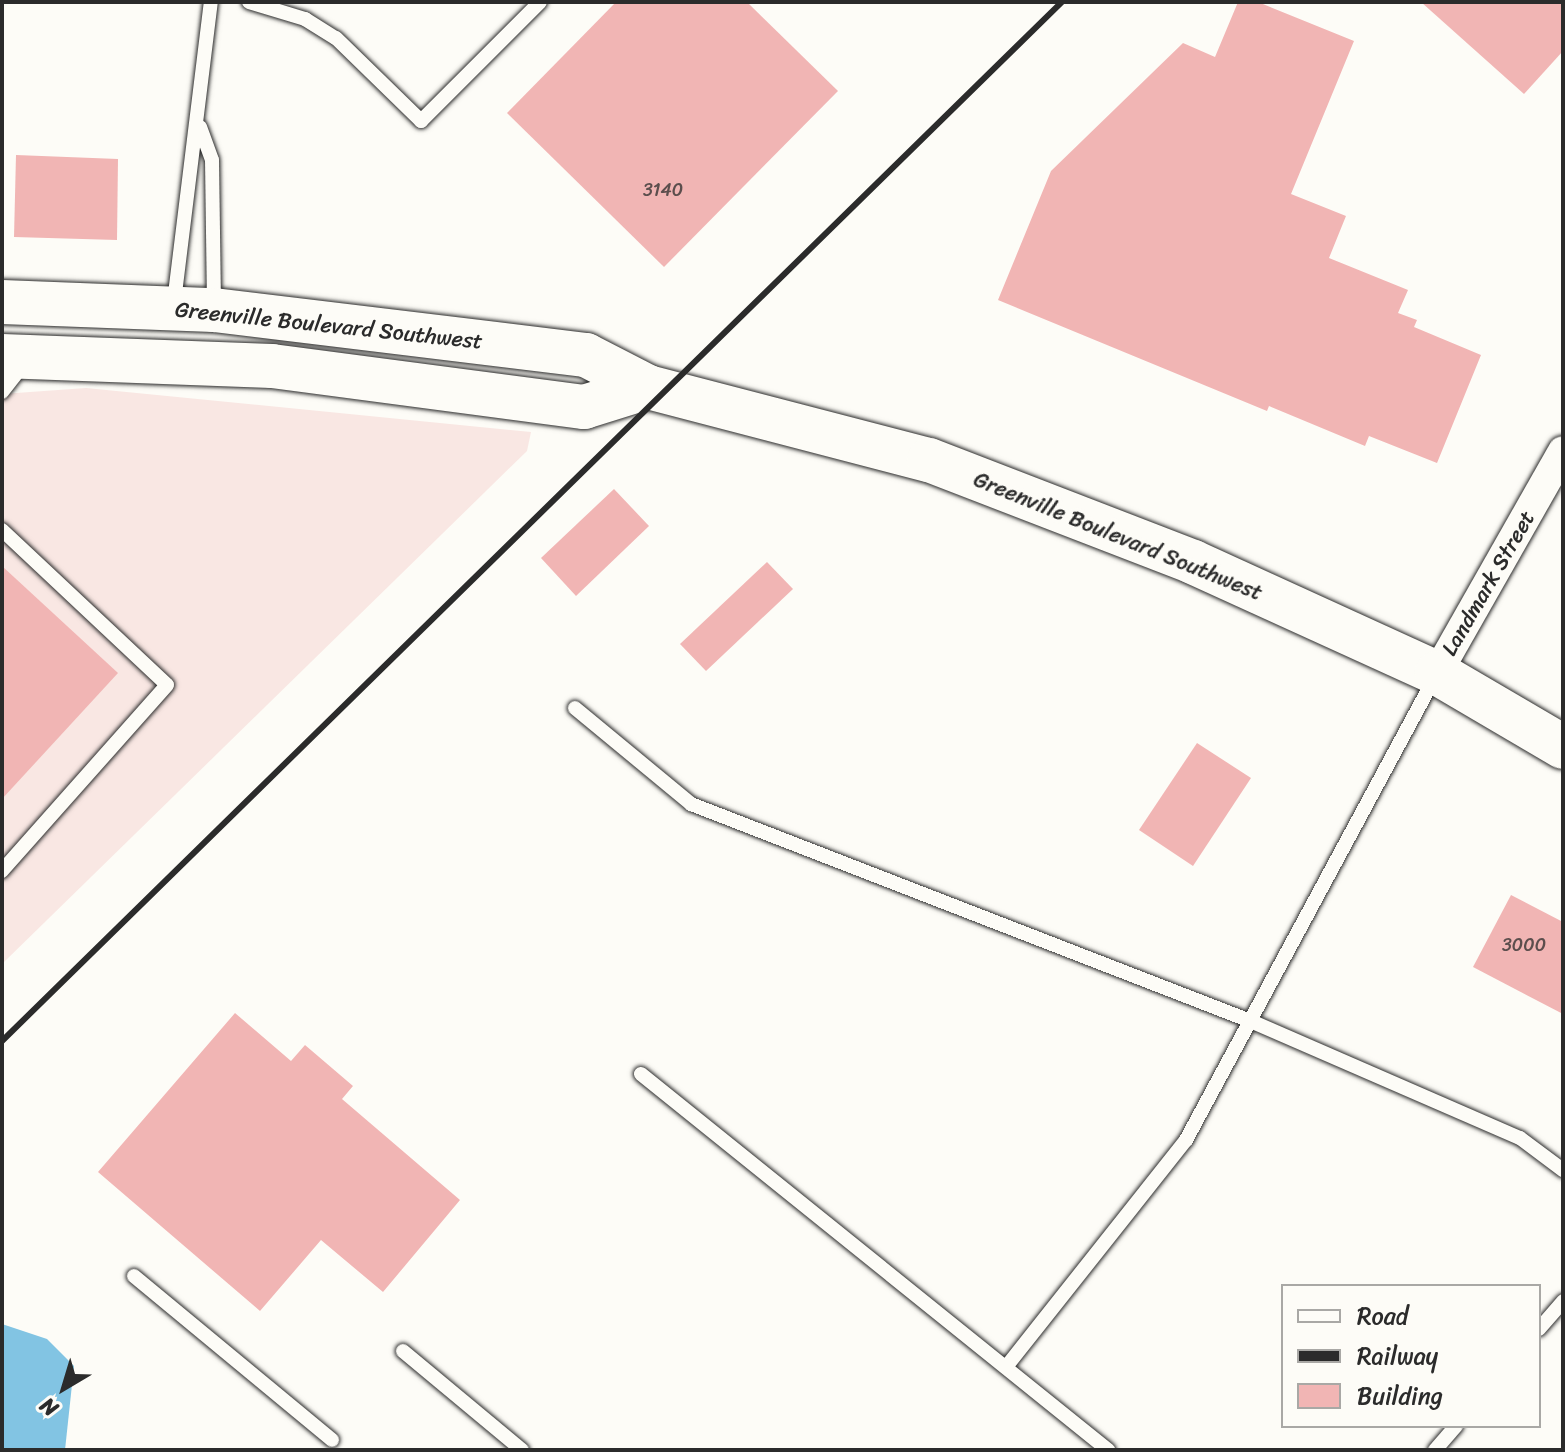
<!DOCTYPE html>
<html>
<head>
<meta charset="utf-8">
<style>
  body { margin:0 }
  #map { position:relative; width:1565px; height:1452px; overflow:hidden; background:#fdfcf7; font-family:Sriracha,sans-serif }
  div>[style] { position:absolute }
  .built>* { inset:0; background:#f9e7e3 }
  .water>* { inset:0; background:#82c4e3 }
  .building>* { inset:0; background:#f1b5b4 }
  .roads { filter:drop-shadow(0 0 2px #2b2b2b) drop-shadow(0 0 2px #2b2b2b) }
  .lane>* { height:14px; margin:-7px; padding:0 7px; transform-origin:7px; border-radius:7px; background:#fdfcf7 }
  .street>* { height:30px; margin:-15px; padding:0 15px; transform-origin:15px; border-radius:15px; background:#fdfcf7 }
  .highway>* { height:44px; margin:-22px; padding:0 22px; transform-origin:22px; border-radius:22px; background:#fdfcf7 }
  .rail>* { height:6px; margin:-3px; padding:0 3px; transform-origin:3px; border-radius:3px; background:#2b2b2b }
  span { translate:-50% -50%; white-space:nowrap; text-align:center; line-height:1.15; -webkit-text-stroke:7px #fdfcf7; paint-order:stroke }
  .number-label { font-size:18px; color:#5c4e4d }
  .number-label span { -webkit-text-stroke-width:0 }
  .street-label { font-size:22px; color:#2b2b2b }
  .frame { position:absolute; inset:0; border:4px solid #2b2b2b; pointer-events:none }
  .legend { position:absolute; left:1281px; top:1284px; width:260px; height:144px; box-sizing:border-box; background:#fdfcf7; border:2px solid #a9a8a5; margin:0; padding:10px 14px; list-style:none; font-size:24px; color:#2b2b2b }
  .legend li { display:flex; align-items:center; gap:16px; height:40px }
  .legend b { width:40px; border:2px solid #a9a8a5 }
  .north { position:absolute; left:24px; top:1348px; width:80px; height:80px; -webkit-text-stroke:6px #fdfcf7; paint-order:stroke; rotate:218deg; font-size:22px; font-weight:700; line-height:32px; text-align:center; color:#2b2b2b }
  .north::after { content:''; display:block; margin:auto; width:28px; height:36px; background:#2b2b2b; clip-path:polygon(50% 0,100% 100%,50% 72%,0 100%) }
</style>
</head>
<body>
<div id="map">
  <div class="built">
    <div style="clip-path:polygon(86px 388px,531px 432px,527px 451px,2px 964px,2px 394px)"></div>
  </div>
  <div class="water">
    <div style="clip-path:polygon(2px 1324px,47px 1339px,74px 1366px,65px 1450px,2px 1450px)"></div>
  </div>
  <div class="building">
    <div style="clip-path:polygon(616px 2px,747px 2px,838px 91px,664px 267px,507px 113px)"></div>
    <div style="clip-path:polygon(1238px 2px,1258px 2px,1354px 41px,1291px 194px,1346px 216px,1329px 258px,1408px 290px,1398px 313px,1417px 320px,1414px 327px,1481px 355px,1437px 463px,1369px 436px,1365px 446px,1269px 406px,1267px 411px,998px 300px,1051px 171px,1183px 43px,1215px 57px)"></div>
    <div style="clip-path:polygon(1421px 2px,1563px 2px,1563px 51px,1524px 94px)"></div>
    <div style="clip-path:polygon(16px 155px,118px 159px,117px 240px,14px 237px)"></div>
    <div style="clip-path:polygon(614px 489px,649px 526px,576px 596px,541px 558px)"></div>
    <div style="clip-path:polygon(767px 562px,793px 589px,706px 671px,680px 644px)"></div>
    <div style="clip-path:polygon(2px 566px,118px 673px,2px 799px)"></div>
    <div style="clip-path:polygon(1197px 743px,1251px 778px,1193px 866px,1139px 830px)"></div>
    <div style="clip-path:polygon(1511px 895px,1563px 922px,1563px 1014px,1473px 967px)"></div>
    <div style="clip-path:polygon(235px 1013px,291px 1061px,305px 1045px,353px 1086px,342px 1099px,460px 1200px,383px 1292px,321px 1240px,260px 1311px,98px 1172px)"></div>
  </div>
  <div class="roads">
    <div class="lane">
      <div style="left:249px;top:2px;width:59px;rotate:16.9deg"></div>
      <div style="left:305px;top:19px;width:36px;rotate:32deg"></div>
      <div style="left:336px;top:38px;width:119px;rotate:44.3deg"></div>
      <div style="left:421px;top:121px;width:168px;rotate:-45deg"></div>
      <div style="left:200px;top:127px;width:35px;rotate:70deg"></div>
      <div style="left:212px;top:160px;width:145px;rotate:89.2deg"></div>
      <div style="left:174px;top:302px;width:302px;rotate:-83deg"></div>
      <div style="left:2px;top:392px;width:36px;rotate:-52deg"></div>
      <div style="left:2px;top:530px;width:226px;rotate:43.2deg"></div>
      <div style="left:167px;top:685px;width:249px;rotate:131.6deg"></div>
      <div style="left:575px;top:708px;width:151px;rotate:39.6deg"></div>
      <div style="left:691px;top:804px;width:603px;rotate:21.2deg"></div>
      <div style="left:1253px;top:1022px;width:291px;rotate:23.5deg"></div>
      <div style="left:1520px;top:1138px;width:54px;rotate:36.7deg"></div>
      <div style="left:641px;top:1074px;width:600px;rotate:38.84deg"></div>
      <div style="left:134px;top:1276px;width:257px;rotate:39.6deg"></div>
      <div style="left:1539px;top:1329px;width:37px;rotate:-49deg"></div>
      <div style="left:403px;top:1351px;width:155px;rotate:39.8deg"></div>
      <div style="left:1006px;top:1367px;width:290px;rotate:-51.6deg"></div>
      <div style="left:1186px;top:1140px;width:526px;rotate:-61.73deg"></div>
      <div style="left:1435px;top:1450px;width:32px;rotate:-49deg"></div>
    </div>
    <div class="street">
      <div style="left:1437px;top:673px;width:255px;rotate:-60.4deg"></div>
    </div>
    <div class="highway">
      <div style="left:2px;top:302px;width:212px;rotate:2.2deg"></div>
      <div style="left:214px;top:310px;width:375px;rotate:6.9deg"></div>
      <div style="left:586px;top:355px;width:70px;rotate:27.3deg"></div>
      <div style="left:648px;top:387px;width:290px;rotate:14.6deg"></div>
      <div style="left:929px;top:460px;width:283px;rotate:21.1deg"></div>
      <div style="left:1193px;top:562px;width:268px;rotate:24.5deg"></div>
      <div style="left:1437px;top:673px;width:146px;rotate:30.4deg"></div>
      <div style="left:2px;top:356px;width:270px;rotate:2.1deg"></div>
      <div style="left:272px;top:366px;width:315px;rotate:7.5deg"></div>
      <div style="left:584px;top:407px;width:67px;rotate:-17.4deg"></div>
    </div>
  </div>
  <div class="rail">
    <div style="left:2px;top:1041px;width:1484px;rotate:-44.43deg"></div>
  </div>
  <div class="number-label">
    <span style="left:663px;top:190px">3140</span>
    <span style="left:1524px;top:945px">3000</span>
  </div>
  <div class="street-label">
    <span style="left:329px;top:325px;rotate:6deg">Greenville Boulevard Southwest</span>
    <span style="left:1118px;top:536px;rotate:22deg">Greenville Boulevard Southwest</span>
    <span style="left:1488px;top:583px;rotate:-60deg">Landmark Street</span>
  </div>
  <div class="frame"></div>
  <ul class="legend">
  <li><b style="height:10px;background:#fdfcf7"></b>Road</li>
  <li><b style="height:10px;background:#2b2b2b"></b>Railway</li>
  <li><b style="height:22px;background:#f1b5b4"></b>Building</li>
  </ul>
  <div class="north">N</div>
</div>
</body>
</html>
